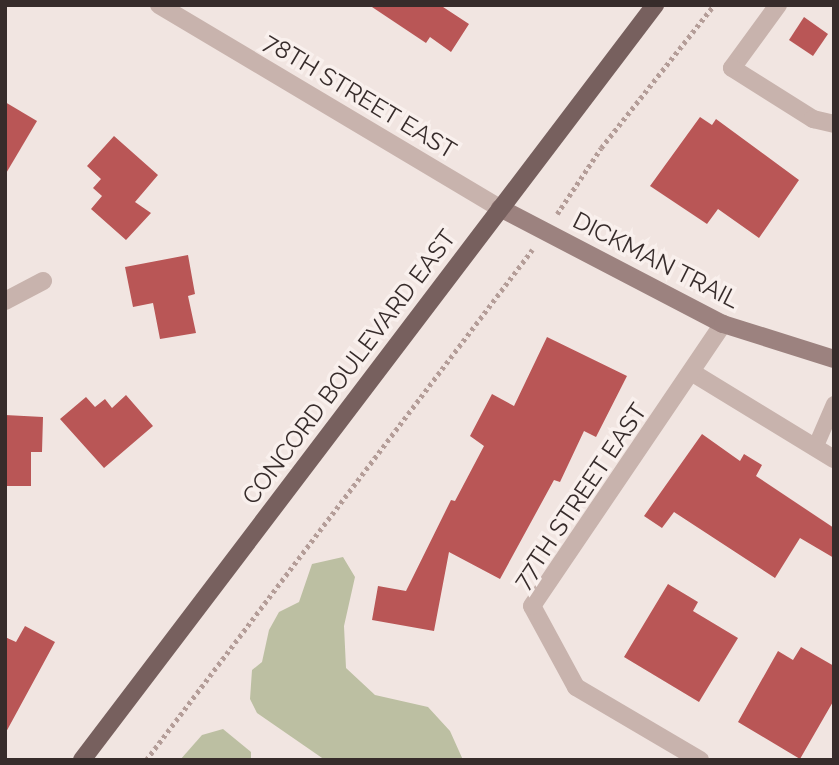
<!DOCTYPE html>
<html>
<head>
<meta charset="utf-8">
<style>
  body { margin:0 }
  #map { position:relative; width:839px; height:765px; overflow:hidden; background:#f1e5e1; font-family:Raleway,sans-serif }
  div>[style] { position:absolute }
  .green>* { inset:0; background:#bcbfa2 }
  .building>* { inset:0; background:#b95656 }
  .path>* { height:4.5px; margin-top:-2.25px; transform-origin:0; background:repeating-linear-gradient(90deg,#b49d98 0 3.5px,transparent 0 7px) }
  .lane>* { height:16px; margin:-8px; padding:0 8px; transform-origin:8px; border-radius:8px; background:#c8b3ad }
  .street>* { height:18px; margin:-9px; padding:0 9px; transform-origin:9px; border-radius:9px; background:#c8b3ad }
  .secondary>* { height:18px; margin:-9px; padding:0 9px; transform-origin:9px; border-radius:9px; background:#9c827f }
  .primary>* { height:18px; margin:-9px; padding:0 9px; transform-origin:9px; border-radius:9px; background:#77605e }
  span { translate:-50% -50%; white-space:nowrap; text-align:center; line-height:1.15; -webkit-text-stroke:7px #f9f0ed; paint-order:stroke }
  .street-label { font-size:24px; color:#372c2b }
  .frame { position:absolute; inset:0; border:7px solid #372c2b; pointer-events:none }
</style>
</head>
<body>
<div id="map">
  <div class="green">
    <div style="clip-path:polygon(343px 557px,355px 577px,344px 626px,346px 668px,375px 695px,428px 707px,450px 731px,463px 760px,325px 760px,257px 713px,250px 699px,252px 670px,262px 662px,269px 630px,279px 612px,299px 602px,312px 564px)"></div>
    <div style="clip-path:polygon(223px 729px,251px 752px,251px 760px,180px 760px,202px 735px)"></div>
  </div>
  <div class="building">
    <div style="clip-path:polygon(369px 5px,440px 5px,469px 24px,451px 52px,430px 37px,426px 43px)"></div>
    <div style="clip-path:polygon(804px 17px,828px 34px,813px 56px,789px 40px)"></div>
    <div style="clip-path:polygon(5px 102px,37px 121px,5px 175px)"></div>
    <div style="clip-path:polygon(700px 117px,712px 125px,716px 119px,799px 180px,759px 238px,718px 209px,707px 224px,650px 186px)"></div>
    <div style="clip-path:polygon(114px 136px,158px 175px,135px 202px,151px 213px,126px 240px,91px 209px,102px 196px,93px 188px,101px 179px,87px 166px)"></div>
    <div style="clip-path:polygon(188px 255px,195px 294px,188px 296px,196px 333px,160px 339px,153px 303px,133px 307px,125px 267px)"></div>
    <div style="clip-path:polygon(547px 337px,627px 376px,596px 437px,584px 431px,560px 482px,554px 480px,500px 579px,449px 552px,434px 631px,372px 620px,378px 586px,406px 591px,451px 500px,455px 501px,484px 446px,470px 436px,492px 394px,514px 406px)"></div>
    <div style="clip-path:polygon(126px 395px,153px 426px,104px 468px,60px 419px,86px 397px,95px 407px,105px 399px,112px 408px)"></div>
    <div style="clip-path:polygon(5px 415px,43px 417px,42px 452px,31px 452px,31px 486px,5px 486px)"></div>
    <div style="clip-path:polygon(702px 434px,740px 461px,744px 454px,762px 465px,756px 476px,834px 528px,834px 558px,800px 538px,775px 578px,674px 512px,662px 528px,644px 516px)"></div>
    <div style="clip-path:polygon(668px 584px,698px 602px,693px 611px,738px 638px,699px 702px,624px 657px)"></div>
    <div style="clip-path:polygon(25px 626px,55px 642px,5px 734px,5px 637px,16px 642px)"></div>
    <div style="clip-path:polygon(801px 647px,834px 666px,834px 700px,800px 759px,738px 722px,778px 651px,793px 660px)"></div>
  </div>
  <div class="path">
    <div style="left:557px;top:214px;width:79px;rotate:-56.3deg"></div>
    <div style="left:601px;top:148px;width:182px;rotate:-51.7deg"></div>
    <div style="left:146px;top:760px;width:640px;rotate:-52.88deg"></div>
  </div>
  <div class="lane">
    <div style="left:815px;top:448px;width:48px;rotate:-66.6deg"></div>
  </div>
  <div class="street">
    <div style="left:159px;top:5px;width:397px;rotate:30.8deg"></div>
    <div style="left:778px;top:5px;width:78px;rotate:126.1deg"></div>
    <div style="left:732px;top:68px;width:96px;rotate:32.2deg"></div>
    <div style="left:813px;top:119px;width:22px;rotate:13deg"></div>
    <div style="left:5px;top:301px;width:43px;rotate:-27.8deg"></div>
    <div style="left:693px;top:373px;width:165px;rotate:31.4deg"></div>
    <div style="left:700px;top:760px;width:144px;rotate:-149.5deg"></div>
    <div style="left:576px;top:687px;width:92px;rotate:-118.5deg"></div>
    <div style="left:532px;top:606px;width:341px;rotate:-55.9deg"></div>
  </div>
  <div class="secondary">
    <div style="left:500px;top:208px;width:251px;rotate:27.5deg"></div>
    <div style="left:723px;top:324px;width:116px;rotate:17.5deg"></div>
  </div>
  <div class="primary">
    <div style="left:82px;top:760px;width:948px;rotate:-52.8deg"></div>
  </div>
  <div class="street-label">
    <span style="left:360px;top:96px;rotate:31deg">78TH STREET EAST</span>
    <span style="left:656px;top:260px;rotate:27deg">DICKMAN TRAIL</span>
    <span style="left:349px;top:367px;rotate:-53deg">CONCORD BOULEVARD EAST</span>
    <span style="left:580px;top:496px;rotate:-56deg">77TH STREET EAST</span>
  </div>
  <div class="frame"></div>
</div>
</body>
</html>
